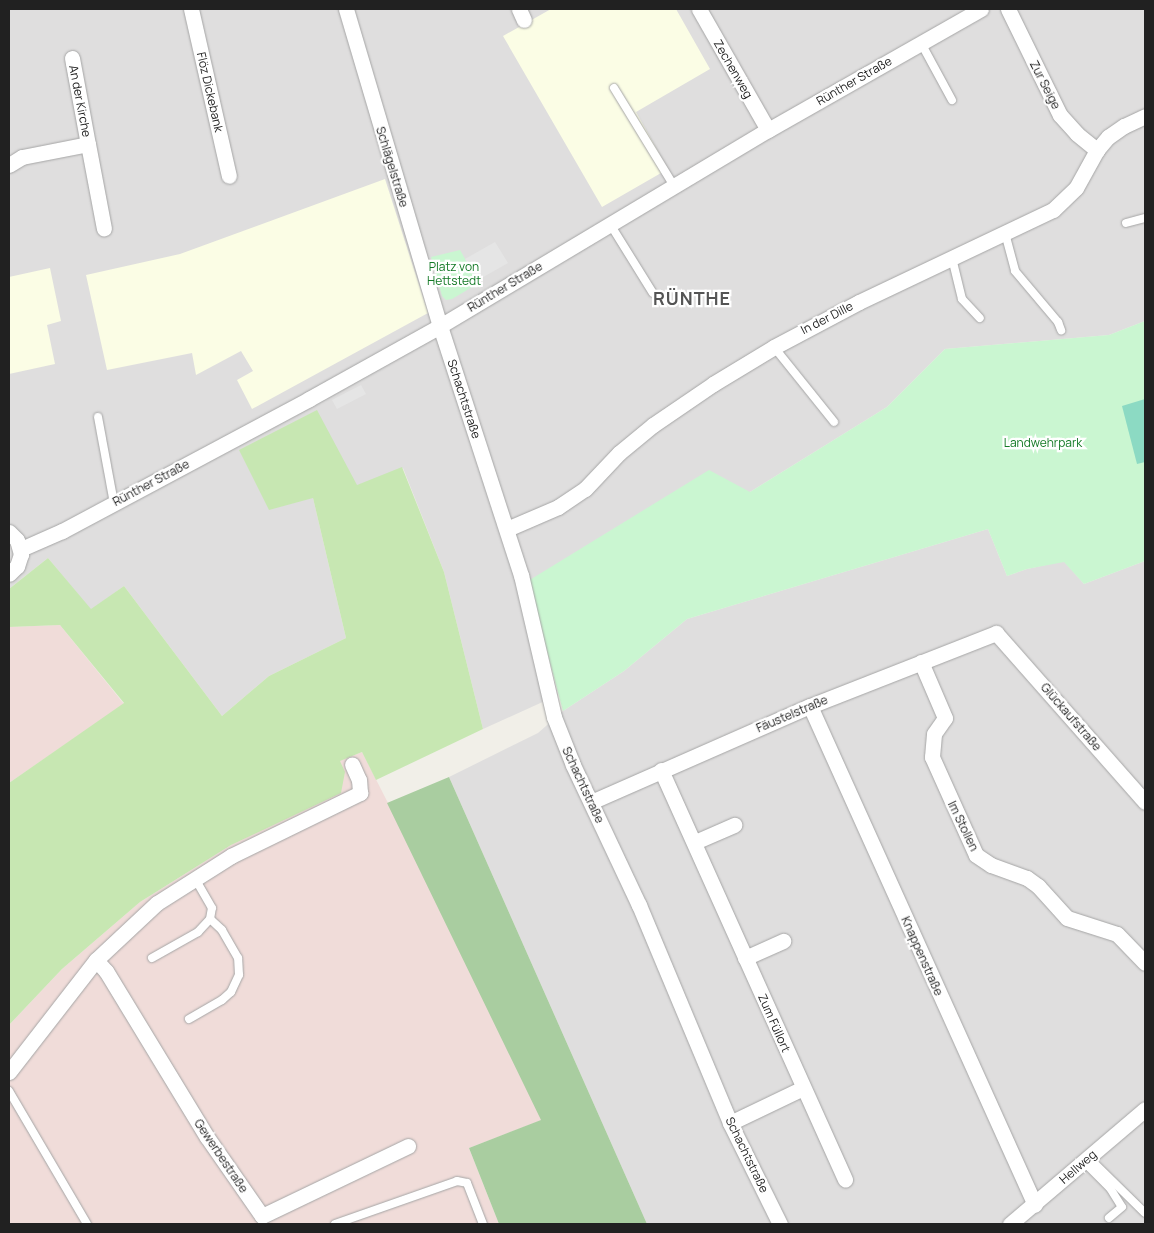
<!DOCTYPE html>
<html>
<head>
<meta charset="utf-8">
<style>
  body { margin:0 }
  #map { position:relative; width:1154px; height:1233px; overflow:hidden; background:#f1efe8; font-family:Manrope,sans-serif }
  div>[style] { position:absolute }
  .residential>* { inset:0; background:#dfdede }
  .commercial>* { inset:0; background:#f0dcd9 }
  .education>* { inset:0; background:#fbfde5 }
  .grass>* { inset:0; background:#c7e7b2 }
  .forest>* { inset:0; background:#a9cda0 }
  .park>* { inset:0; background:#caf6d1 }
  .pitch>* { inset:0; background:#8cdac3 }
  .parking>* { inset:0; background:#e5e5e5 }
  .roads { filter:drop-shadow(0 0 1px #a5a5a5) drop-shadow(0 0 1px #a5a5a5) }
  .lane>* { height:8px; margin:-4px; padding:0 4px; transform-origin:4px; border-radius:4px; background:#fff }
  .street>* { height:15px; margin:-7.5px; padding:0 7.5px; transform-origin:7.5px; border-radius:7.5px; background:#fff }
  span { translate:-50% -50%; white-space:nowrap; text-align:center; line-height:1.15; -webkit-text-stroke:4.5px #fff; paint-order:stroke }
  .street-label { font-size:12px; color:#212121 }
  .park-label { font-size:12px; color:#147a26 }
  .district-label { font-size:18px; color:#545454; font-weight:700; letter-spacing:1px }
  .frame { position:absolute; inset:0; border:10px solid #212121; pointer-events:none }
</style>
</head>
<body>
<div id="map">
  <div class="residential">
    <div style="clip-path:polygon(9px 9px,1145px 9px,1145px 321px,1109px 335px,945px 349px,887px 407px,750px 492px,528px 581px,558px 695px,483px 729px,444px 572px,403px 468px,358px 485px,313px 498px,346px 638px,269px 676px,222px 716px,124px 586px,91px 610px,48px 558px,9px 589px)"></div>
    <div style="clip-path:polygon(988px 529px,1007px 576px,1027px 569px,1064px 561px,1084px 584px,1145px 561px,1145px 1224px,647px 1224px,449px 777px,538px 733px,563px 711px,624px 671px,687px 619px)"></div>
  </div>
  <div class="commercial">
    <div style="clip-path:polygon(60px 625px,124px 704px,9px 783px,9px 627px)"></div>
    <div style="clip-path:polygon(362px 752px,411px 848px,542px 1120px,469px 1148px,499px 1224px,9px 1224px,9px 1025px,62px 969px,140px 902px,231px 845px,339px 761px)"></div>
  </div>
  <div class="education">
    <div style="clip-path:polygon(551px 9px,676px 9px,710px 69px,636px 112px,668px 169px,602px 207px,503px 36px)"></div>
    <div style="clip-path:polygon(385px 179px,428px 313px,252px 409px,237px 380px,253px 371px,241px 351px,196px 375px,192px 353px,107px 370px,86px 275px,180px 254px)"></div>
    <div style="clip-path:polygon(50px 268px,61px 321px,47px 325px,55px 364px,9px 374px,9px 277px)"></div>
  </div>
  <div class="grass">
    <div style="clip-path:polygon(317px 410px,357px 485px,402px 467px,444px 572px,483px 729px,376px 780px,362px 752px,340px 761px,345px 772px,341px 793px,231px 845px,140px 902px,62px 969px,9px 1025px,9px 783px,124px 703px,60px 625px,9px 627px,9px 589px,48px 558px,91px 609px,124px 586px,222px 716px,269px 676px,346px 638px,313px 498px,269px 510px,239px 450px)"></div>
  </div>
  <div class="forest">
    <div style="clip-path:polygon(449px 777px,647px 1224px,499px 1224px,469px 1148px,541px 1120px,387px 803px)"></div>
  </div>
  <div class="park">
    <div style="clip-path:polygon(460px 250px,479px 283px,452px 299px,446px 300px,442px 296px,431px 257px)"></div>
    <div style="clip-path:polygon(1145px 321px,1145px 561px,1084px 584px,1064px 562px,1027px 569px,1007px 576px,988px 529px,687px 619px,624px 671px,563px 711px,528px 581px,709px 470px,750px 492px,887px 407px,945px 349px,1109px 335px)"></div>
  </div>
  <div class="pitch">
    <div style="clip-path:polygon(1145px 399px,1145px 462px,1137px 464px,1122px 406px)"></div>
  </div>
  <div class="parking">
    <div style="clip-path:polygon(495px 242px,508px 263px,478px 280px,465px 259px)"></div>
    <div style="clip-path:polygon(361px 385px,366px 394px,337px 409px,332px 400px)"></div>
  </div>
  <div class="roads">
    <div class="lane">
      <div style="left:921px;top:43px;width:65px;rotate:61.5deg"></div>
      <div style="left:614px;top:88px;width:115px;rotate:58.5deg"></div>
      <div style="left:1126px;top:223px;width:20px;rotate:-15deg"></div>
      <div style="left:610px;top:224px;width:81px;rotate:58.1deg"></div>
      <div style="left:1005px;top:233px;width:39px;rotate:75deg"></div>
      <div style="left:1015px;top:271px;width:67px;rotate:49.9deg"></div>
      <div style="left:1058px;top:322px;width:9px;rotate:69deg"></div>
      <div style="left:952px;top:258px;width:42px;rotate:76.3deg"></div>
      <div style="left:962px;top:299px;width:26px;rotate:47deg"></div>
      <div style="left:774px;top:347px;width:96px;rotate:51.3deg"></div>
      <div style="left:98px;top:417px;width:87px;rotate:79.5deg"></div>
      <div style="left:152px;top:958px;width:53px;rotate:-29.5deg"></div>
      <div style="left:198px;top:932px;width:18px;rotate:-47deg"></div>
      <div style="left:210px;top:919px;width:11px;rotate:-80deg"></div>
      <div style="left:212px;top:908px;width:34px;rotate:-120deg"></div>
      <div style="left:189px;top:1019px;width:38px;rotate:-30deg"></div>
      <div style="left:222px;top:1000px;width:12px;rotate:-42deg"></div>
      <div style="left:231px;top:992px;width:19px;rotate:-65deg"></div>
      <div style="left:239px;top:975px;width:17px;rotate:-93deg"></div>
      <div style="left:238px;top:958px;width:32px;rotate:-120deg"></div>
      <div style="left:222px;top:930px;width:16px;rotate:-137deg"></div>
      <div style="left:9px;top:1091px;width:154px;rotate:59.6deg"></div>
      <div style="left:1089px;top:1158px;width:78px;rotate:44.5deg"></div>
      <div style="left:1084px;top:1162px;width:37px;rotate:45deg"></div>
      <div style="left:1110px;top:1188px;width:22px;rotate:58deg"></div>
      <div style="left:1122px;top:1207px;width:17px;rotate:140deg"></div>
      <div style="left:335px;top:1224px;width:129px;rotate:-19.4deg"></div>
      <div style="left:457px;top:1181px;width:10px;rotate:11deg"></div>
      <div style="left:467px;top:1183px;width:44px;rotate:68.7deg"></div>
    </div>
    <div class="street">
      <div style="left:191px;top:9px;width:171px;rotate:77.2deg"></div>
      <div style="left:346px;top:9px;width:331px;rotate:73.5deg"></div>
      <div style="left:440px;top:326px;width:262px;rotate:72deg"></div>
      <div style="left:521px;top:575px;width:146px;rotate:76.9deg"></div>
      <div style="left:554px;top:717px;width:52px;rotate:68.4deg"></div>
      <div style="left:573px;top:765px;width:155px;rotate:64.8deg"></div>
      <div style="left:639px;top:905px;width:236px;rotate:67.3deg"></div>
      <div style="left:730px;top:1123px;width:113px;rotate:63.7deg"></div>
      <div style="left:519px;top:9px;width:12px;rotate:66deg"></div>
      <div style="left:699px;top:9px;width:139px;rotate:60.3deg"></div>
      <div style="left:1008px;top:9px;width:118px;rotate:63.9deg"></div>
      <div style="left:1060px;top:115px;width:25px;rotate:48deg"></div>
      <div style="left:1077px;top:134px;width:26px;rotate:39deg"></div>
      <div style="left:72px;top:58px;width:87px;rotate:79.5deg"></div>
      <div style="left:9px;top:165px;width:15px;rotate:-32deg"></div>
      <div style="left:22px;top:157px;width:67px;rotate:-11.1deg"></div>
      <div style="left:88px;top:144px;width:86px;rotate:79.3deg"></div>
      <div style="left:507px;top:529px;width:56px;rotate:-23.3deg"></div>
      <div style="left:558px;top:507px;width:32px;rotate:-34deg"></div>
      <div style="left:585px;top:489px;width:50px;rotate:-46.6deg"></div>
      <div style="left:619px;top:453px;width:44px;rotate:-39.5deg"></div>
      <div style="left:653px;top:425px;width:73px;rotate:-34.3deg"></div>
      <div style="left:713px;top:384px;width:71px;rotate:-31.2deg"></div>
      <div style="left:774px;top:347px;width:96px;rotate:-27.9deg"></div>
      <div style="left:859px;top:302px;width:215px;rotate:-25.4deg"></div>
      <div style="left:1053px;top:210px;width:32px;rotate:-44deg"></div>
      <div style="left:1076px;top:188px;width:43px;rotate:-61.1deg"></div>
      <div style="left:1097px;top:150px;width:17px;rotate:-50deg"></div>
      <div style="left:1108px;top:137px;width:19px;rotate:-35deg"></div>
      <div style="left:1124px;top:126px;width:23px;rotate:-25deg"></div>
      <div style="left:9px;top:532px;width:11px;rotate:45deg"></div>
      <div style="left:17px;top:540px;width:15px;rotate:74deg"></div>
      <div style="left:21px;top:554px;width:13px;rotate:108deg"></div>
      <div style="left:17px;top:566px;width:11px;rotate:135deg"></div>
      <div style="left:21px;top:549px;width:45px;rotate:-23.7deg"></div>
      <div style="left:62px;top:531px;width:280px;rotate:-28.1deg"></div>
      <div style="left:309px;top:399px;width:150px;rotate:-29.1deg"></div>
      <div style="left:440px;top:326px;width:382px;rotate:-30.9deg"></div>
      <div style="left:768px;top:130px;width:245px;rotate:-29.6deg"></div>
      <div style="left:921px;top:662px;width:61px;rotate:66.8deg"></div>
      <div style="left:945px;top:718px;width:19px;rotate:125deg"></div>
      <div style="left:934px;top:734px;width:23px;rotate:95deg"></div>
      <div style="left:932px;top:757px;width:107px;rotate:65.8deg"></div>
      <div style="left:976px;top:855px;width:18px;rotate:34deg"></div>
      <div style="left:991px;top:865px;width:38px;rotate:20deg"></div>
      <div style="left:1027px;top:878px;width:14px;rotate:36deg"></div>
      <div style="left:1038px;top:886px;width:43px;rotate:47.8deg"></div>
      <div style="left:1067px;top:918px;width:52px;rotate:17.7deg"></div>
      <div style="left:1117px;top:934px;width:40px;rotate:46deg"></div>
      <div style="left:810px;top:706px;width:547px;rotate:65.73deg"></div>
      <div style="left:661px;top:770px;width:449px;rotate:65.8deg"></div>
      <div style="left:591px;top:802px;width:239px;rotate:-23.7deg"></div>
      <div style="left:810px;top:706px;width:200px;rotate:-21.4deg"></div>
      <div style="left:996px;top:633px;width:225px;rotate:48.6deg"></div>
      <div style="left:695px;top:842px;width:43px;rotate:-23.6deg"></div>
      <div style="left:745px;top:958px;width:42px;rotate:-24.1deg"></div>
      <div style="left:96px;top:960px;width:15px;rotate:48deg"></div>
      <div style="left:106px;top:971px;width:194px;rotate:58.7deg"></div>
      <div style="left:207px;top:1137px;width:96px;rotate:55.2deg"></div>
      <div style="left:262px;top:1216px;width:162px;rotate:-25.6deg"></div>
      <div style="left:9px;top:1072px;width:142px;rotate:-52.2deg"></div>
      <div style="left:96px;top:960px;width:83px;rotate:-43.1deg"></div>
      <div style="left:157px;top:903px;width:88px;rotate:-32.4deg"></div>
      <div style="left:231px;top:856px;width:144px;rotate:-26deg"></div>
      <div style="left:360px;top:793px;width:13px;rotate:-94deg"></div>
      <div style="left:359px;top:780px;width:17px;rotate:-114deg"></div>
      <div style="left:730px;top:1123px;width:81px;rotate:-25.6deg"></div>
      <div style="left:1010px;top:1224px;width:177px;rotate:-40.4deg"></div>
    </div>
  </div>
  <div class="street-label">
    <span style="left:733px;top:69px;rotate:60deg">Zechenweg</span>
    <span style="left:854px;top:81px;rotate:-30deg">Rünther Straße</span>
    <span style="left:1045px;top:85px;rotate:63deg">Zur Seige</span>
    <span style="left:210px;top:92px;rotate:77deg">Flöz Dickebank</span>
    <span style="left:80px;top:101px;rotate:79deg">An der Kirche</span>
    <span style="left:392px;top:167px;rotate:73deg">Schlägelstraße</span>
    <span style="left:505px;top:287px;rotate:-31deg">Rünther Straße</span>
    <span style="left:827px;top:318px;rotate:-27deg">In der Dille</span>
    <span style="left:464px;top:399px;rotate:72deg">Schachtstraße</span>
    <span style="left:151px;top:483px;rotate:-28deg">Rünther Straße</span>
    <span style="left:792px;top:714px;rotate:-23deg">Fäustelstraße</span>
    <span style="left:1071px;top:717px;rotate:49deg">Glückaufstraße</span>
    <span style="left:583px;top:785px;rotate:65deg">Schachtstraße</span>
    <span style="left:963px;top:826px;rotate:64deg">Im Stollen</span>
    <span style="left:922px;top:956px;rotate:66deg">Knappenstraße</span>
    <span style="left:774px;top:1023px;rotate:66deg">Zum Füllort</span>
    <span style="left:747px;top:1155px;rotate:64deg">Schachtstraße</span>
    <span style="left:221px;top:1156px;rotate:56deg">Gewerbestraße</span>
    <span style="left:1078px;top:1167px;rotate:-41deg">Hellweg</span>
  </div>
  <div class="park-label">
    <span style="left:454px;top:274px">Platz von<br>Hettstedt</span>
    <span style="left:1043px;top:443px">Landwehrpark</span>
  </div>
  <div class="district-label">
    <span style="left:692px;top:298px">RÜNTHE</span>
  </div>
  <div class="frame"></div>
</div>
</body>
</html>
